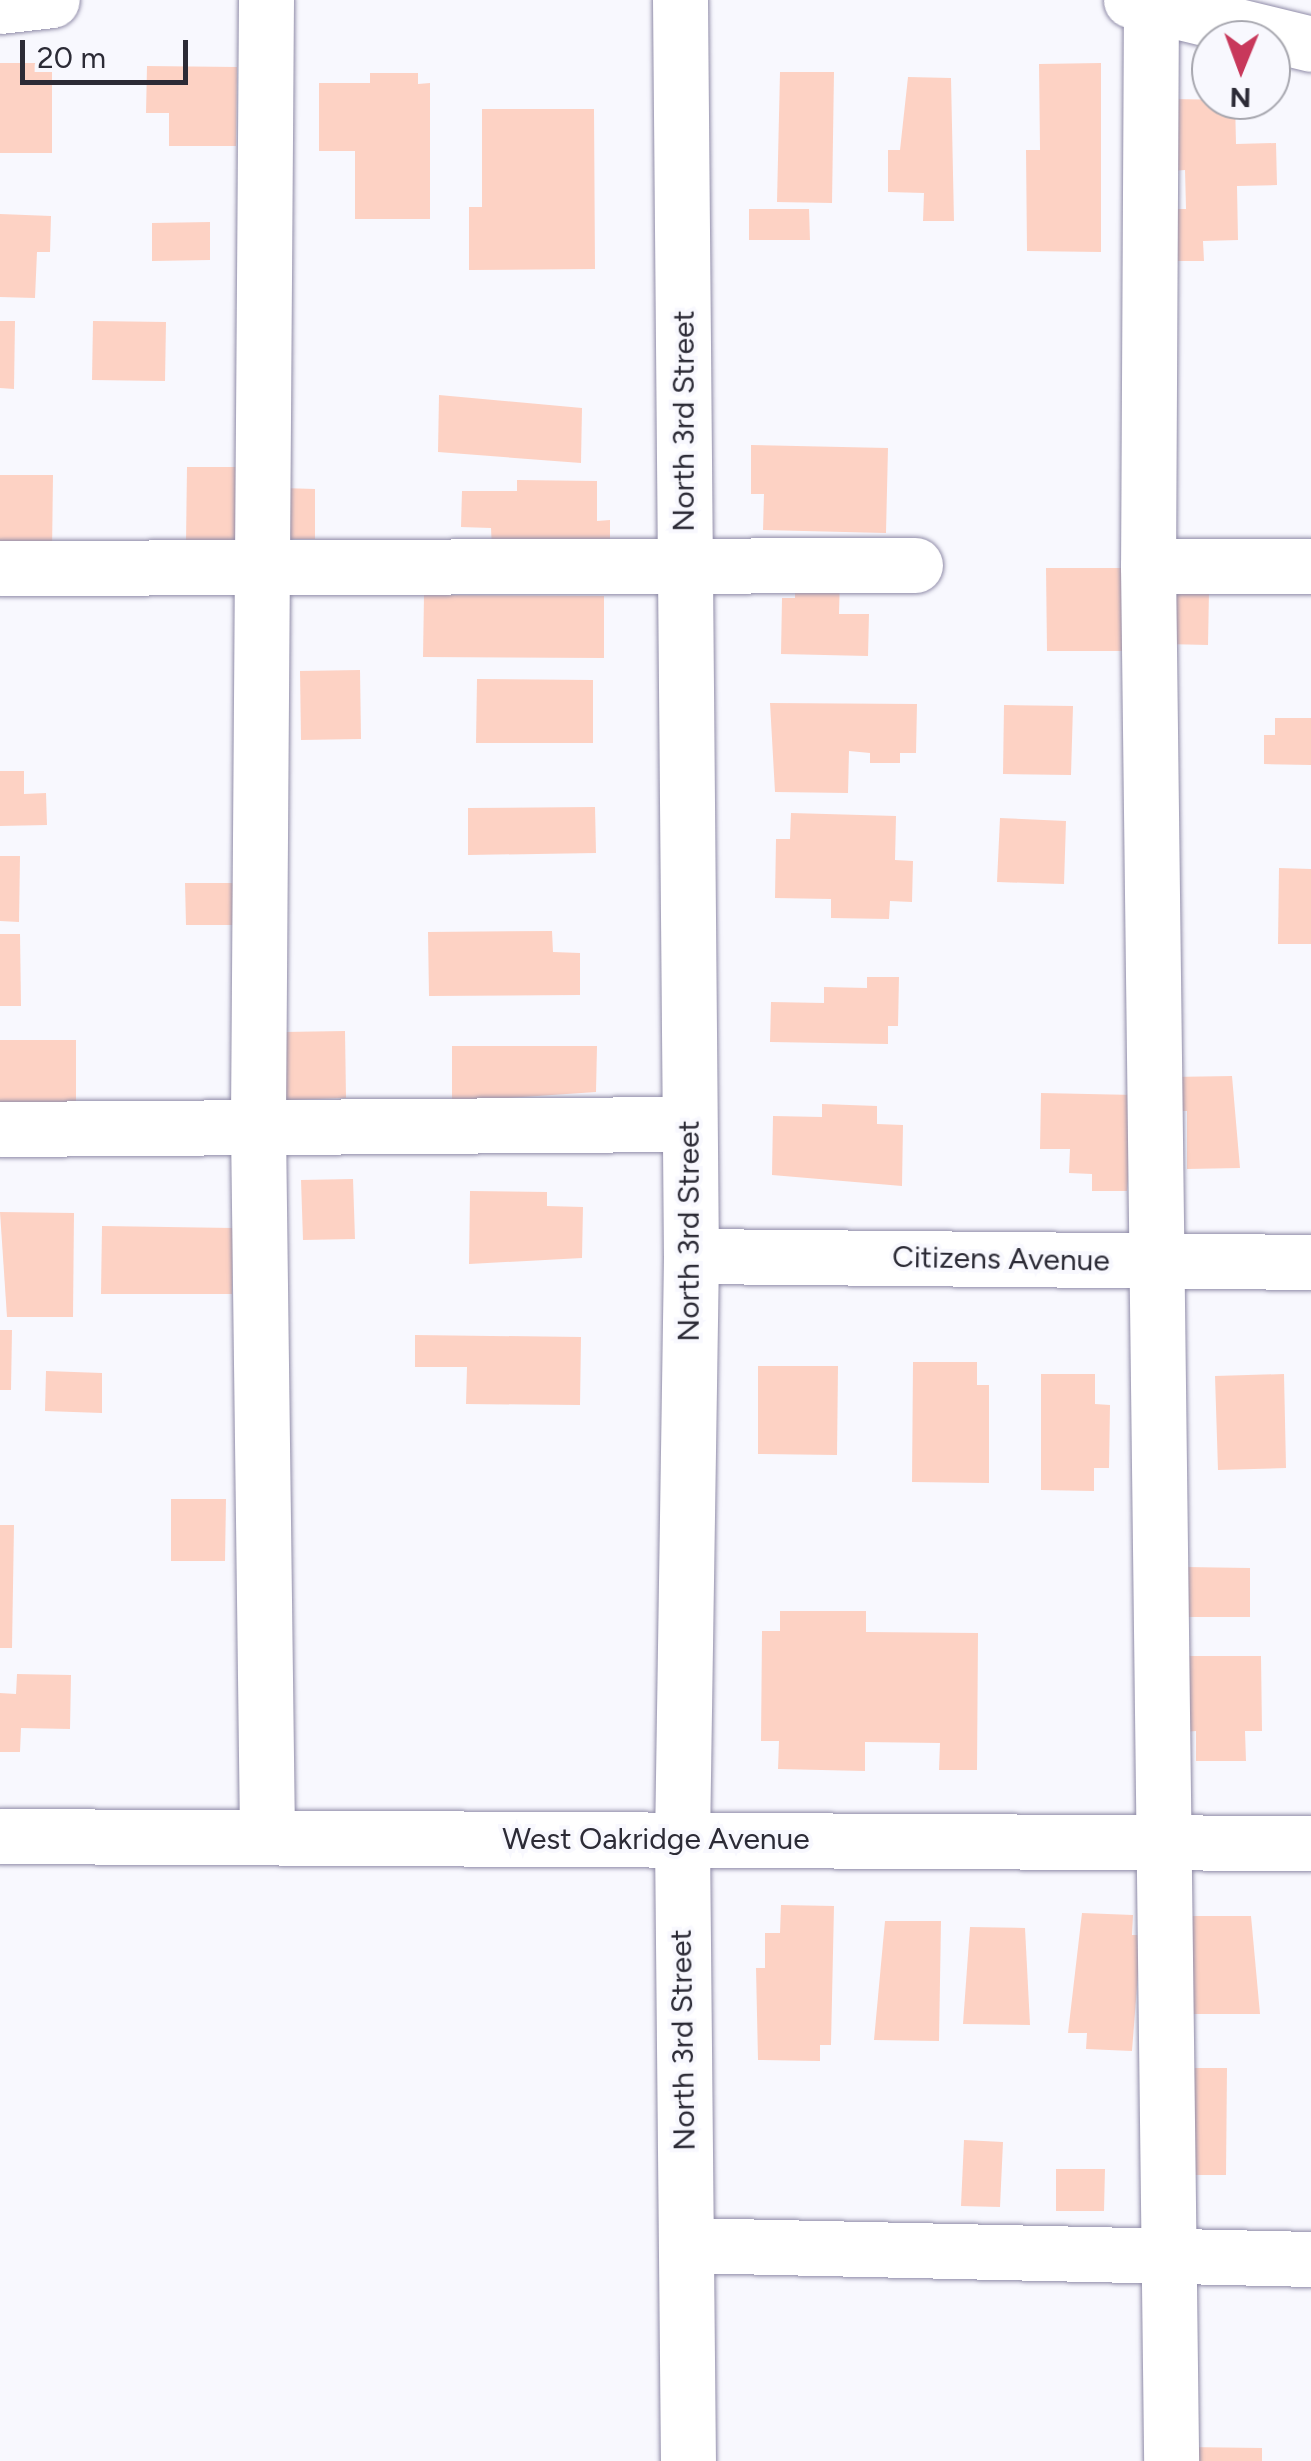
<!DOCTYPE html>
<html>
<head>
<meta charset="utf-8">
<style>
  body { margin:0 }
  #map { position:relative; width:1311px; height:2461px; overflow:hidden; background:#f8f8fe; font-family:Figtree,sans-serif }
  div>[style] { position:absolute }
  .building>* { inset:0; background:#fdd2c4 }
  .roads { filter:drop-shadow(0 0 2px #908ca8) drop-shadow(0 0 2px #908ca8) }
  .minor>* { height:55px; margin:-27.5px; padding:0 27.5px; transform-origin:27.5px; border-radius:27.5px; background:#fff }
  span { translate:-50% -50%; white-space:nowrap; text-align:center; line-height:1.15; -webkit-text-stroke:8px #f8f8fe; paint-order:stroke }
  .street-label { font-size:30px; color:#2c2b36 }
  .north { position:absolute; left:1191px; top:20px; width:100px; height:100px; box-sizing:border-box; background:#f8f8fe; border:2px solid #a6a6ae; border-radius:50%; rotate:181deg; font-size:28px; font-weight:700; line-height:40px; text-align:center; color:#2c2b36 }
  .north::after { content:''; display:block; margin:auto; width:35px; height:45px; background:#c8385b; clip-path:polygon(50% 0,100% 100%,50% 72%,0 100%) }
  .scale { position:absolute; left:20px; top:40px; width:168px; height:45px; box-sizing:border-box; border:5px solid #2c2b36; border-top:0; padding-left:12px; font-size:30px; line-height:35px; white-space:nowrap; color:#2c2b36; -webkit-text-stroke:8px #f8f8fe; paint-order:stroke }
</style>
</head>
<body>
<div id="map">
  <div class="building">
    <div style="clip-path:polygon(0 63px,52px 63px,52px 153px,0 153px)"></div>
    <div style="clip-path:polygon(1101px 63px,1101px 252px,1027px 251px,1026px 150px,1040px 150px,1039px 64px)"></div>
    <div style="clip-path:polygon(147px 66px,237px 67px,236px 146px,169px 146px,169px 113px,146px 113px)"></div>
    <div style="clip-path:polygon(780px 72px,834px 72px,832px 203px,777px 202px)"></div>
    <div style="clip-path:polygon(370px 73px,418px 73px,418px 84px,430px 83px,430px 219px,355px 219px,355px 151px,319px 151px,319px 83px,370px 83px)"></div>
    <div style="clip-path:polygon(908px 77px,951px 78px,954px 221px,923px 221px,924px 193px,888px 192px,888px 150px,900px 150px)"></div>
    <div style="clip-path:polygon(1171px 99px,1235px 100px,1236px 144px,1276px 143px,1277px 185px,1237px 186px,1238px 240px,1203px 241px,1204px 261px,1174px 261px,1172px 209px,1186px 209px,1185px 170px,1172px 171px)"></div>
    <div style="clip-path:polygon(482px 109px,594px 109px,595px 269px,469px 270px,469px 207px,482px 207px)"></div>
    <div style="clip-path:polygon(749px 209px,809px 209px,810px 240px,749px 240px)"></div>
    <div style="clip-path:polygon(0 214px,51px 216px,50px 252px,37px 252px,35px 298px,0 297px)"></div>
    <div style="clip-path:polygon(210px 222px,210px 260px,152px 261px,152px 223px)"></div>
    <div style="clip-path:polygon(0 321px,15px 321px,14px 389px,0 388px)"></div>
    <div style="clip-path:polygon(93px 321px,166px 322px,165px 381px,92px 380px)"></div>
    <div style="clip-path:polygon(439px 395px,582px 408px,581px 463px,438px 452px)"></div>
    <div style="clip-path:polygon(751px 445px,888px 448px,886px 533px,763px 530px,764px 494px,751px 494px)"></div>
    <div style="clip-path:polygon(187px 467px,240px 467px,240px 543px,186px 543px)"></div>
    <div style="clip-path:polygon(0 475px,53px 475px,52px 553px,0 552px)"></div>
    <div style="clip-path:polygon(517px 480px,597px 481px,597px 521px,610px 520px,610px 550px,492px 550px,491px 528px,461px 527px,462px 491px,517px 491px)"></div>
    <div style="clip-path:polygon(282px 488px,315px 489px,315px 539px,282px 539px)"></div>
    <div style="clip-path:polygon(1046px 568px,1122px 568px,1122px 651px,1047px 651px)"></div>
    <div style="clip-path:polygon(795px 574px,840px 575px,839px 614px,869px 614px,868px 656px,781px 654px,782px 598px,795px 598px)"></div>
    <div style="clip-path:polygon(1166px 591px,1209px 591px,1208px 645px,1166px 644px)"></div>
    <div style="clip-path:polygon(424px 595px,604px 596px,604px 658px,423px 657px)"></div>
    <div style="clip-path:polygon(360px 670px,361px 739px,301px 740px,300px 671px)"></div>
    <div style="clip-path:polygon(477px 679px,593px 680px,593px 743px,476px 743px)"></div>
    <div style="clip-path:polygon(770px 703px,917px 704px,916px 753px,900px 753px,900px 763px,870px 763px,870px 753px,849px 751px,848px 793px,775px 792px)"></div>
    <div style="clip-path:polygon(1004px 705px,1073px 706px,1071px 775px,1003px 774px)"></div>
    <div style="clip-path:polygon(1275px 718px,1311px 718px,1311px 765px,1264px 764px,1264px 735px,1275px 735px)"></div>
    <div style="clip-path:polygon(0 771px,24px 771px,24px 794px,46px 793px,47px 825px,0 826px)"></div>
    <div style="clip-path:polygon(595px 807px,596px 853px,468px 855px,468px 808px)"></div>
    <div style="clip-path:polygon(791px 813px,896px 816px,895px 860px,913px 861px,912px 902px,890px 901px,889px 919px,831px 918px,831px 899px,775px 898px,776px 839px,790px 839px)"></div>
    <div style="clip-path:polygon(1000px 818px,1066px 821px,1064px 884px,997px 882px)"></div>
    <div style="clip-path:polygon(0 856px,20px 856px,19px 922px,0 921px)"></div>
    <div style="clip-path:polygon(1279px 868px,1311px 869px,1311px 944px,1278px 944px)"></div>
    <div style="clip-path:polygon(185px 883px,237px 883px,237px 925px,186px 925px)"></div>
    <div style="clip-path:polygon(552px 931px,553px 952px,580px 953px,580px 995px,429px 996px,428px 932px)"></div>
    <div style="clip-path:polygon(0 934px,20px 934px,21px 1006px,0 1006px)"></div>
    <div style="clip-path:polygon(867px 977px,899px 977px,898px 1026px,888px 1026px,888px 1044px,770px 1042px,771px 1002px,824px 1003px,824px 987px,867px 988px)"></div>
    <div style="clip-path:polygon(345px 1031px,346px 1098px,285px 1100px,284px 1032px)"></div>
    <div style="clip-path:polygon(0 1040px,76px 1040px,76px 1103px,0 1103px)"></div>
    <div style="clip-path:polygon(452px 1046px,597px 1046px,596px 1092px,452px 1102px)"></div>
    <div style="clip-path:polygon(1232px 1076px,1240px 1168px,1187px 1169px,1187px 1111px,1171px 1111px,1171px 1077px)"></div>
    <div style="clip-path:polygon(1041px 1093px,1135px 1095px,1127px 1191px,1092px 1191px,1092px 1174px,1069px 1173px,1070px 1149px,1040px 1149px)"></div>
    <div style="clip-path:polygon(822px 1104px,877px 1106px,877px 1124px,903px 1125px,902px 1186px,772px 1175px,773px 1116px,822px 1117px)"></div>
    <div style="clip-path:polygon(353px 1179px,355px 1239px,303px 1240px,301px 1180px)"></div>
    <div style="clip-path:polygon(470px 1191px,547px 1192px,547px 1206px,583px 1207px,582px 1258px,469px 1264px)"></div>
    <div style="clip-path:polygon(0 1212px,74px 1213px,73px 1317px,7px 1317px)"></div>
    <div style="clip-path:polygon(102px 1226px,233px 1228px,232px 1294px,101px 1294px)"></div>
    <div style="clip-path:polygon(0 1330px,12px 1330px,11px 1390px,0 1390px)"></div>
    <div style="clip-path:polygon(415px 1335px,581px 1337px,580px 1405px,466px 1404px,467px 1367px,415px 1367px)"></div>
    <div style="clip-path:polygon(913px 1362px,977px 1362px,977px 1385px,989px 1385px,989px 1483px,912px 1482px)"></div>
    <div style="clip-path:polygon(758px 1366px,838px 1366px,837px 1455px,758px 1454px)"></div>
    <div style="clip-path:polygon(46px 1371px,102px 1373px,102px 1413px,45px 1411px)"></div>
    <div style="clip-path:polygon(1041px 1374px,1095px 1374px,1095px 1404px,1110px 1405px,1109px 1468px,1094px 1468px,1094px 1491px,1041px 1490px)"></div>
    <div style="clip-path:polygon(1284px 1374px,1286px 1468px,1218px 1470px,1215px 1376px)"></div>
    <div style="clip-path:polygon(171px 1499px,226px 1499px,225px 1561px,171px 1561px)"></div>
    <div style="clip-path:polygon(0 1525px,14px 1525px,12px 1648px,0 1648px)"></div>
    <div style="clip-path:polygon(1186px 1567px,1250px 1568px,1250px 1617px,1186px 1617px)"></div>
    <div style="clip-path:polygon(780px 1611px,866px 1611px,866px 1632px,978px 1633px,977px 1770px,939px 1770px,940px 1743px,865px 1742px,865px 1771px,778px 1769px,779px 1741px,761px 1741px,762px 1631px,780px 1631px)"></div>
    <div style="clip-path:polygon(1182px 1656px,1261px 1656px,1262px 1731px,1245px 1731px,1246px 1761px,1196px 1761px,1196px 1731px,1183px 1732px)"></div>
    <div style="clip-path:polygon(17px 1674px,71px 1675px,70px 1729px,21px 1728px,20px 1752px,0 1752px,0 1693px,16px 1694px)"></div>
    <div style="clip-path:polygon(781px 1905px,834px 1906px,831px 2045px,820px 2045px,820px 2061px,758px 2060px,756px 1968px,765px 1968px,765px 1933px,780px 1933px)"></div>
    <div style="clip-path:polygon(1082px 1913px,1133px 1915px,1132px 1935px,1141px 1935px,1132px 2051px,1086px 2049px,1087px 2033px,1068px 2033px)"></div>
    <div style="clip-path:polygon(1187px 1916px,1251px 1916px,1260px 2014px,1192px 2014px)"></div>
    <div style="clip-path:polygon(885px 1921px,941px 1921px,939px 2041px,874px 2040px)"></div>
    <div style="clip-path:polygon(970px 1927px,1025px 1928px,1030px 2025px,963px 2024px)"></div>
    <div style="clip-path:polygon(1183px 2068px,1227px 2068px,1226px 2175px,1182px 2175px)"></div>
    <div style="clip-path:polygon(964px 2140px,1003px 2142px,1000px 2207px,961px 2206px)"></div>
    <div style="clip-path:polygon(1056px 2169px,1105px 2169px,1104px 2211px,1056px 2211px)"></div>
    <div style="clip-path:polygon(1185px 2447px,1262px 2448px,1262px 2461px,1185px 2461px)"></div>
  </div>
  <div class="roads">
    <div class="minor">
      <div style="left:266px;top:0;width:1128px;rotate:90.41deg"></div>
      <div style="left:258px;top:1128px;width:708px;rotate:89.27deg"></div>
      <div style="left:680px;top:0;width:1256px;rotate:89.5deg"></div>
      <div style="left:691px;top:1256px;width:583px;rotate:90.88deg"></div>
      <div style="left:682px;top:1839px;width:622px;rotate:89.45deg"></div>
      <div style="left:1131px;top:0;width:185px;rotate:13.7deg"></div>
      <div style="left:1151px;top:2px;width:564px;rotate:90.3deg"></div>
      <div style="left:1148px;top:566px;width:1895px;rotate:89.3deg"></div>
      <div style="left:0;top:6px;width:52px;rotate:-6.6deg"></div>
      <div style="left:1148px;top:566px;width:163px"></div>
      <div style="left:0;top:568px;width:915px;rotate:-0.19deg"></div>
      <div style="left:0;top:1129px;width:689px;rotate:-0.42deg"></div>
      <div style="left:691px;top:1256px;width:620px;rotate:0.55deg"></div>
      <div style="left:0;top:1836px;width:1311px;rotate:0.31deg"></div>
      <div style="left:686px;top:2245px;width:625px;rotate:1.28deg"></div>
    </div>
  </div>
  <div class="street-label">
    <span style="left:684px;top:421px;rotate:-90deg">North 3rd Street</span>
    <span style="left:689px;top:1231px;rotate:-90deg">North 3rd Street</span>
    <span style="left:1001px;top:1259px;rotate:1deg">Citizens Avenue</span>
    <span style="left:656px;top:1839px">West Oakridge Avenue</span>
    <span style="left:683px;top:2040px;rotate:-91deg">North 3rd Street</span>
  </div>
  <div class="north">N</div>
  <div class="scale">20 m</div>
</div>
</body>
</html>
